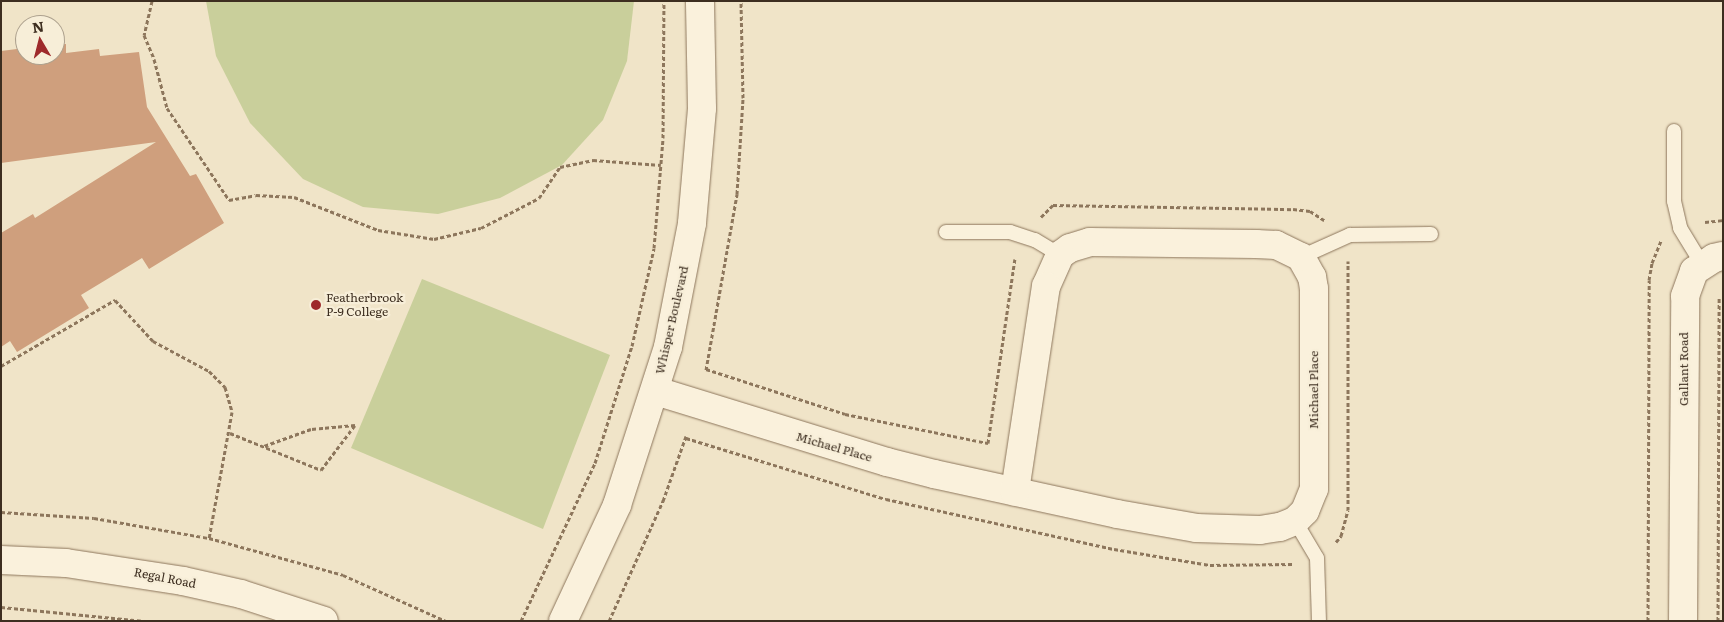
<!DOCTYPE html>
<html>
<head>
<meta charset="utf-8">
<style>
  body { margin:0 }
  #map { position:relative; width:1724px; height:622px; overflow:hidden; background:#f0e4c8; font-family:Literata,serif }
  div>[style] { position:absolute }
  .green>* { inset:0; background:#c9cf9b }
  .building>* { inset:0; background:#cf9f7d }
  .path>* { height:3px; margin-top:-1.5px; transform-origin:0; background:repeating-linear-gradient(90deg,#8d765c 0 4px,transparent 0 6.5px) }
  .roads { filter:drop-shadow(0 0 1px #8d765c) drop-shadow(0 0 1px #8d765c) }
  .lane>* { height:14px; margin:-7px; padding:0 7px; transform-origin:7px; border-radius:7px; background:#faf1dc }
  .street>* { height:28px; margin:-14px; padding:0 14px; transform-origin:14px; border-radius:14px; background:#faf1dc }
  .secondary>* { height:28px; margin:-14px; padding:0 14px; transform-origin:14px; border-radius:14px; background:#faf1dc }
  .dots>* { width:14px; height:14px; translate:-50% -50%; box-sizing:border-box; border:2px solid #f7eed8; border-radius:50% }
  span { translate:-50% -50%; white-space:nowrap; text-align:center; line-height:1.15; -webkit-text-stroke:4.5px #f7eed8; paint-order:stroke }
  .poi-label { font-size:12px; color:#3d2e20 }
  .left { translate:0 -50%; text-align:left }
  .street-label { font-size:12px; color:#3d2e20 }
  .frame { position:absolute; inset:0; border:2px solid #3d2e20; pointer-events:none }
  .north { position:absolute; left:15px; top:15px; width:50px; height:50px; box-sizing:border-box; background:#f7eed8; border:1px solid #ada18e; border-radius:50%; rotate:352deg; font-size:14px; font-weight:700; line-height:20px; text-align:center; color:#3d2e20 }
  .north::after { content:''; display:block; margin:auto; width:18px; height:22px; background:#9e2a2b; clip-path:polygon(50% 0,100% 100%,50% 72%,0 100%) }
</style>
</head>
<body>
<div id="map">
  <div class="green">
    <div style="clip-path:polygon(206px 1px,634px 1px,627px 61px,603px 120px,562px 165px,500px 198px,438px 214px,363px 207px,303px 179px,250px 123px,216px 56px)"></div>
    <div style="clip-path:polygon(422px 279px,610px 355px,543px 529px,351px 448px)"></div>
  </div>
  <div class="building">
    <div style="clip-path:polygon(66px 44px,66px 53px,99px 49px,100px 56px,139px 52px,147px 107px,190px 176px,196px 174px,224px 223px,149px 269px,142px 258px,81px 295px,89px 308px,17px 352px,10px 341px,1px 347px,1px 233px,33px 214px,35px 218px,156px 142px,1px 163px,1px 51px,25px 48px,25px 55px,55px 55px,55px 45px)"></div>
  </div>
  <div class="path">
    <div style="left:152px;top:1px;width:35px;rotate:103deg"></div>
    <div style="left:144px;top:35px;width:26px;rotate:67deg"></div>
    <div style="left:154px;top:59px;width:51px;rotate:75.1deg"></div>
    <div style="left:167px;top:108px;width:111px;rotate:56deg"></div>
    <div style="left:229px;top:200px;width:27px;rotate:-10deg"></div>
    <div style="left:256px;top:195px;width:38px;rotate:3deg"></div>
    <div style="left:294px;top:197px;width:90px;rotate:21.4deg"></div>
    <div style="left:378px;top:230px;width:57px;rotate:9.1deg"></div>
    <div style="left:434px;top:239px;width:48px;rotate:-13.2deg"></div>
    <div style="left:481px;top:228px;width:65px;rotate:-27.3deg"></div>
    <div style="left:539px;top:198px;width:37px;rotate:-56deg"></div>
    <div style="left:560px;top:167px;width:34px;rotate:-12deg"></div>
    <div style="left:593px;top:160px;width:68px;rotate:4.2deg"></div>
    <div style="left:1041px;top:217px;width:17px;rotate:-45deg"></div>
    <div style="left:1053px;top:205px;width:240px;rotate:1deg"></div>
    <div style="left:1293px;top:209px;width:17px;rotate:7deg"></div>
    <div style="left:1310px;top:211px;width:17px;rotate:33deg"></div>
    <div style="left:1705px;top:222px;width:18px;rotate:-6deg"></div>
    <div style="left:1px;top:366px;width:132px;rotate:-30.1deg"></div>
    <div style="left:115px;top:300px;width:56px;rotate:47.2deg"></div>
    <div style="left:153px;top:341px;width:64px;rotate:28.2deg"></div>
    <div style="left:209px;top:371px;width:23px;rotate:45deg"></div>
    <div style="left:225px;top:387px;width:26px;rotate:74deg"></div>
    <div style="left:232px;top:412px;width:128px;rotate:100.3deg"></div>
    <div style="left:706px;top:369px;width:146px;rotate:17.9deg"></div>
    <div style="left:845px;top:414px;width:146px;rotate:11.5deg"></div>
    <div style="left:988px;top:443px;width:186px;rotate:-81.7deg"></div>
    <div style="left:706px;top:370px;width:179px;rotate:-80deg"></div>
    <div style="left:737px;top:194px;width:96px;rotate:-86.4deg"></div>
    <div style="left:743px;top:98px;width:97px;rotate:-91.2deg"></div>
    <div style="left:230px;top:433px;width:98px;rotate:22.1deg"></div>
    <div style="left:321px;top:470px;width:56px;rotate:-52.9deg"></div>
    <div style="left:355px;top:425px;width:44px;rotate:174.8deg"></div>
    <div style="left:311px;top:429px;width:50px;rotate:160.1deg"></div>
    <div style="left:686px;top:438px;width:209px;rotate:17deg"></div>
    <div style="left:886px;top:499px;width:233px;rotate:12.4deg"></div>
    <div style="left:1114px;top:549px;width:97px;rotate:9.5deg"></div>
    <div style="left:1210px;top:565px;width:84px;rotate:-0.7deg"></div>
    <div style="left:1px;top:512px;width:93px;rotate:3.7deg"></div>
    <div style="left:94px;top:518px;width:117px;rotate:9.9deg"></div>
    <div style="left:209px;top:538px;width:139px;rotate:15.4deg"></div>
    <div style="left:343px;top:575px;width:113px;rotate:24.1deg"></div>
    <div style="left:1336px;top:542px;width:8px;rotate:-50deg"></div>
    <div style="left:1341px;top:536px;width:27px;rotate:-75deg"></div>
    <div style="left:1348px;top:510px;width:249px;rotate:-90deg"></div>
    <div style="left:1px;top:607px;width:144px;rotate:5.6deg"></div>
    <div style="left:521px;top:621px;width:174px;rotate:-64.9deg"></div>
    <div style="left:595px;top:463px;width:123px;rotate:-72.5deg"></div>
    <div style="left:632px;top:346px;width:100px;rotate:-77.3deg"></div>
    <div style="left:654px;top:248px;width:110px;rotate:-85.3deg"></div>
    <div style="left:663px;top:138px;width:137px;rotate:-89.6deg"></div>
    <div style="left:609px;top:621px;width:132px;rotate:-65.8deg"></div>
    <div style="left:663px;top:501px;width:69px;rotate:-70.5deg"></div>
    <div style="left:1648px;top:621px;width:341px;rotate:-89.8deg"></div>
    <div style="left:1649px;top:280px;width:17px;rotate:-80deg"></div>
    <div style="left:1652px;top:263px;width:24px;rotate:-68deg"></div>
    <div style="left:1718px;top:621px;width:324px;rotate:-89.8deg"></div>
  </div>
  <div class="roads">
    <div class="lane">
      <div style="left:1674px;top:131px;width:70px;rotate:90deg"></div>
      <div style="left:1674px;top:201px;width:28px;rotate:77deg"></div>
      <div style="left:1680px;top:228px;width:42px;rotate:58.6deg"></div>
      <div style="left:946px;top:232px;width:64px"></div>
      <div style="left:1010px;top:232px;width:26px;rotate:18deg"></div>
      <div style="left:1035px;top:240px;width:29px;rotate:31deg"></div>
      <div style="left:1301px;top:257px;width:54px;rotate:-24.2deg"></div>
      <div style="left:1350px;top:235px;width:81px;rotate:-0.7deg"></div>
      <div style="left:1295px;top:521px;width:43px;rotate:59.3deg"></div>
      <div style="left:1317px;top:558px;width:63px;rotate:88.2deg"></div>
    </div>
    <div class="street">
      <div style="left:656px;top:391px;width:242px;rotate:17.1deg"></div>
      <div style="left:887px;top:462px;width:49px;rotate:14.3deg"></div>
      <div style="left:934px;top:474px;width:187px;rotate:12.3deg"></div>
      <div style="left:1117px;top:514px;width:80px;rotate:10deg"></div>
      <div style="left:1196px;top:528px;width:64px;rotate:1.8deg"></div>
      <div style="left:1260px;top:530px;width:20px;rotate:-9deg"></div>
      <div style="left:1280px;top:527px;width:16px;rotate:-22deg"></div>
      <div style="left:1295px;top:521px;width:14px;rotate:-45deg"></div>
      <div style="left:1305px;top:511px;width:24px;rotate:-68deg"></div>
      <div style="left:1314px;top:489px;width:200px;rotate:-90deg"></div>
      <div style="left:1314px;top:289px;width:12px;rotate:-99deg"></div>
      <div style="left:1312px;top:277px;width:23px;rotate:-119deg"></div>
      <div style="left:1301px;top:257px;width:28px;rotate:-154deg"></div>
      <div style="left:1276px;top:245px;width:20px;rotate:-177deg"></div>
      <div style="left:1256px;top:244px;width:166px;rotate:-179.3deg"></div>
      <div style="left:1090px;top:242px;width:21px;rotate:163deg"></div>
      <div style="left:1070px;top:248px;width:12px;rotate:145deg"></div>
      <div style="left:1060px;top:255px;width:34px;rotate:114deg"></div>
      <div style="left:1046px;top:286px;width:208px;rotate:98.6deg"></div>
      <div style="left:1683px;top:621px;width:325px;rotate:-89.6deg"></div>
      <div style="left:1685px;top:296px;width:27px;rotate:-70deg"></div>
      <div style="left:1694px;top:271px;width:24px;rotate:-33deg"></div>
      <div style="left:1714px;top:258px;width:9px;rotate:-13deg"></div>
    </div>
    <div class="secondary">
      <div style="left:1px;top:560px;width:65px;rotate:2.6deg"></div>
      <div style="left:66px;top:563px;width:118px;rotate:8.7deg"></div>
      <div style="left:183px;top:581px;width:59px;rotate:12.6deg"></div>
      <div style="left:241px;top:594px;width:87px;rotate:18deg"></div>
      <div style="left:563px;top:621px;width:128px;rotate:-65deg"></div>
      <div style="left:617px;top:505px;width:166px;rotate:-72.1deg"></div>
      <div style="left:668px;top:347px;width:126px;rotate:-79deg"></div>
      <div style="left:692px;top:223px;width:115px;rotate:-85deg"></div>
      <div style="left:702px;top:108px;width:107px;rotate:-91.1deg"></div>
    </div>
  </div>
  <div class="dots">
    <div style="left:316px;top:305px;background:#9e2a2b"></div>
  </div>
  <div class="poi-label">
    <span class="left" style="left:326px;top:305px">Featherbrook<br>P-9 College</span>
  </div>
  <div class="street-label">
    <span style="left:672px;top:320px;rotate:-77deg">Whisper Boulevard</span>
    <span style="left:1684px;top:369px;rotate:-90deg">Gallant Road</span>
    <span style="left:1314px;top:390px;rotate:-90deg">Michael Place</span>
    <span style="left:834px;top:447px;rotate:16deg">Michael Place</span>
    <span style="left:165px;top:578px;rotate:11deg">Regal Road</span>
  </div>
  <div class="frame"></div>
  <div class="north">N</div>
</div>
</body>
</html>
